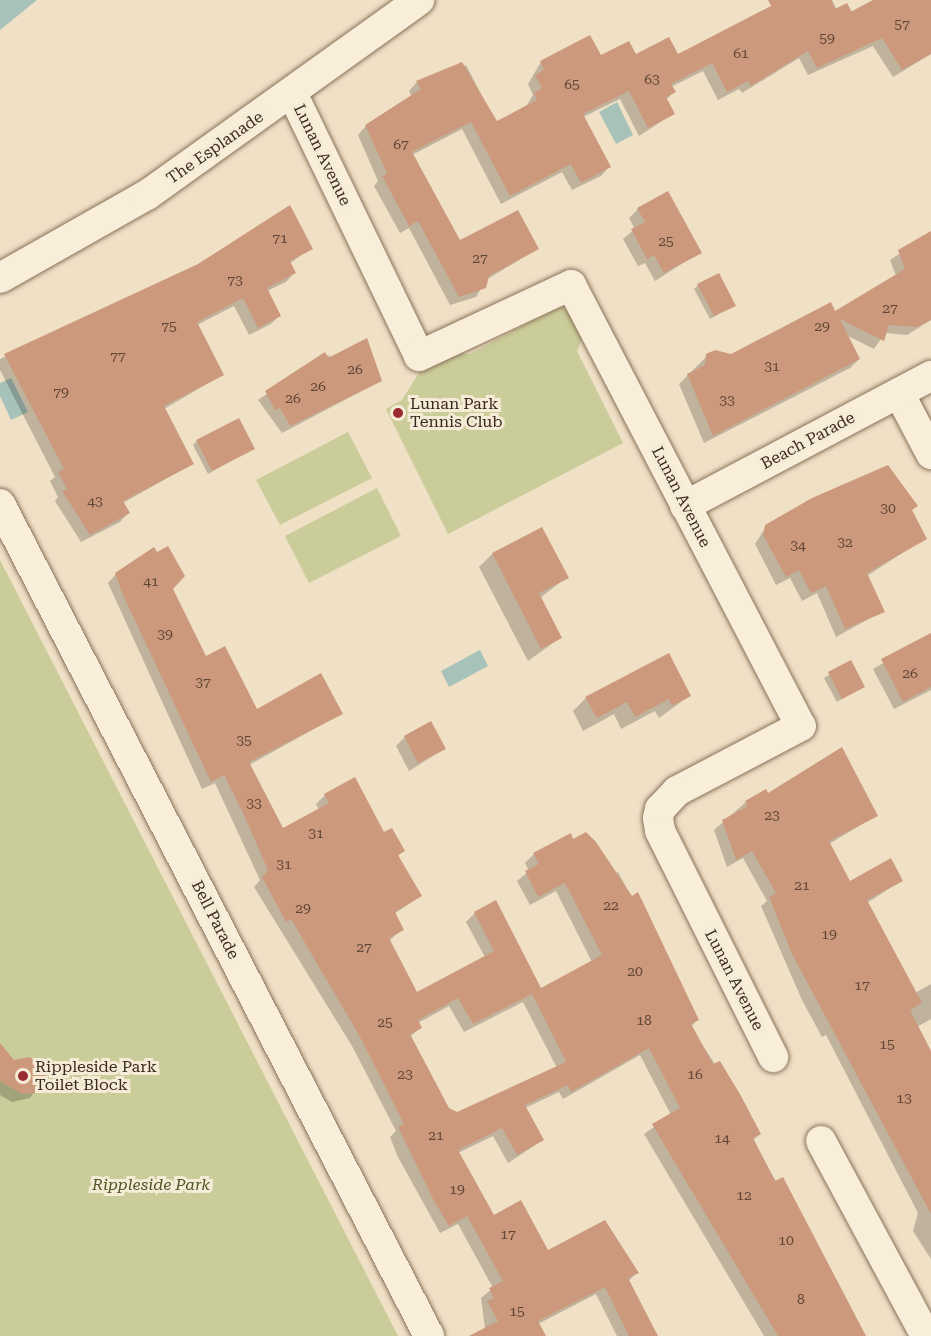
<!DOCTYPE html>
<html>
<head>
<meta charset="utf-8">
<style>
  body { margin:0 }
  #map { position:relative; width:931px; height:1336px; overflow:hidden; background:#efe0c6; font-family:"Roboto Serif",serif }
  div>[style] { position:absolute }
  .green>* { inset:0; background:#cacd99 }
  .water>* { inset:0; background:#a7c2b9 }
  .shadow>* { inset:0; background:#0003 }
  .building>* { inset:0; background:#cd997c }
  .roads { filter:drop-shadow(0 0 2px #8a725b) drop-shadow(0 0 2px #8a725b) }
  .minor>* { height:30px; margin:-15px; padding:0 15px; transform-origin:15px; border-radius:15px; background:#f9eed9 }
  .dots>* { width:16px; height:16px; translate:-50% -50%; box-sizing:border-box; border:3px solid #f6ebd6; border-radius:50% }
  span { translate:-50% -50%; white-space:nowrap; text-align:center; line-height:1.15; -webkit-text-stroke:6px #f6ebd6; paint-order:stroke }
  .number-label { font-size:14px; color:#5f4636 }
  .number-label span { -webkit-text-stroke-width:0 }
  .street-label { font-size:16px; color:#3a2b1f }
  .poi-label { font-size:16px; color:#3a2b1f }
  .left { translate:0 -50%; text-align:left }
  .park-label { font-size:16px; color:#4d5726; font-style:italic }
</style>
</head>
<body>
<div id="map">
  <div class="green">
    <div style="clip-path:polygon(560px 306px,570px 311px,583px 337px,577px 351px,623px 443px,448px 534px,386px 409px,402px 400px,425px 363px,446px 353px,470px 354px)"></div>
    <div style="clip-path:polygon(348px 432px,372px 478px,280px 525px,256px 480px)"></div>
    <div style="clip-path:polygon(377px 488px,401px 536px,309px 583px,285px 536px)"></div>
    <div style="clip-path:polygon(0 560px,398px 1336px,0 1336px)"></div>
  </div>
  <div class="water">
    <div style="clip-path:polygon(0 0,37px 0,0 30px)"></div>
    <div style="clip-path:polygon(617px 102px,633px 135px,616px 144px,599px 112px)"></div>
    <div style="clip-path:polygon(11px 378px,28px 412px,11px 420px,0 396px,0 383px)"></div>
    <div style="clip-path:polygon(480px 650px,488px 666px,449px 687px,441px 671px)"></div>
  </div>
  <div class="shadow">
    <div style="clip-path:polygon(783px 0,832px 0,837px 10px,850px 12px,873px 0,931px 0,931px 54px,893px 77px,873px 46px,808px 75px,799px 58px,742px 93px,739px 89px,718px 100px,703px 71px,671px 87px,674px 92px,666px 100px,673px 114px,639px 136px,620px 99px,583px 117px,609px 167px,601px 176px,572px 190px,562px 172px,501px 204px,462px 129px,412px 155px,459px 242px,537px 249px,486px 280px,476px 297px,450px 305px,409px 228px,400px 233px,374px 186px,378px 181px,358px 135px,366px 126px,412px 97px,409px 91px,417px 82px,466px 65px,496px 123px,527px 105px,533px 95px,528px 84px,541px 62px,677px 56px)"></div>
    <div style="clip-path:polygon(638px 209px,700px 252px,655px 281px,645px 263px,638px 266px,623px 239px,635px 229px,629px 218px)"></div>
    <div style="clip-path:polygon(931px 233px,931px 320px,907px 335px,885px 333px,874px 349px,846px 335px,859px 359px,850px 368px,704px 443px,679px 384px,707px 356px,731px 356px,834px 313px,896px 276px,890px 260px)"></div>
    <div style="clip-path:polygon(311px 248px,289px 264px,294px 273px,286px 282px,267px 291px,279px 316px,271px 324px,249px 335px,234px 306px,197px 325px,222px 375px,164px 409px,192px 464px,123px 503px,128px 513px,120px 522px,81px 542px,55px 501px,58px 497px,50px 481px,55px 477px,0 370px,0 359px,199px 265px)"></div>
    <div style="clip-path:polygon(698px 285px,734px 305px,710px 319px,694px 289px)"></div>
    <div style="clip-path:polygon(325px 354px,381px 381px,282px 433px,258px 400px)"></div>
    <div style="clip-path:polygon(197px 441px,253px 448px,208px 474px,193px 445px)"></div>
    <div style="clip-path:polygon(916px 506px,911px 511px,925px 538px,867px 576px,883px 611px,836px 637px,817px 593px,802px 601px,790px 578px,776px 585px,755px 544px,766px 527px)"></div>
    <div style="clip-path:polygon(492px 554px,567px 577px,540px 598px,560px 638px,528px 661px,479px 567px)"></div>
    <div style="clip-path:polygon(evenodd,116px 574px,171px 589px,205px 658px,256px 711px,341px 714px,249px 765px,282px 830px,319px 810px,316px 804px,325px 795px,403px 851px,398px 856px,420px 896px,394px 914px,402px 929px,389px 941px,416px 994px,485px 957px,466px 922px,475px 913px,540px 990px,592px 962px,556px 891px,530px 905px,517px 881px,529px 871px,525px 863px,534px 854px,573px 841px,612px 875px,618px 872px,697px 1020px,691px 1027px,760px 1134px,753px 1140px,862px 1336px,764px 1336px,644px 1134px,671px 1115px,640px 1055px,563px 1099px,559px 1092px,525px 1108px,543px 1140px,508px 1163px,493px 1136px,458px 1153px,493px 1217px,547px 1252px,637px 1272px,628px 1282px,646px 1336px,617px 1336px,596px 1294px,538px 1324px,544px 1336px,486px 1336px,481px 1298px,493px 1288px,458px 1224px,440px 1233px,398px 1157px,390px 1137px,396px 1131px,352px 1046px,254px 887px,260px 880px,215px 783px,202px 789px,108px 583px,116px 574px,523px 1002px,557px 1068px,457px 1114px,448px 1109px,410px 1037px,420px 1028px,418px 1023px,449px 1006px,464px 1032px,523px 1002px)"></div>
    <div style="clip-path:polygon(931px 635px,931px 690px,894px 709px,873px 669px)"></div>
    <div style="clip-path:polygon(851px 662px,863px 686px,837px 702px,824px 678px)"></div>
    <div style="clip-path:polygon(689px 696px,659px 718px,655px 711px,621px 729px,614px 714px,583px 731px,573px 711px,586px 698px)"></div>
    <div style="clip-path:polygon(405px 737px,444px 749px,409px 771px,396px 746px)"></div>
    <div style="clip-path:polygon(768px 795px,876px 816px,829px 844px,850px 883px,901px 881px,867px 903px,915px 993px,931px 984px,931px 1019px,917px 1027px,931px 1087px,931px 1259px,913px 1231px,918px 1213px,826px 1035px,822px 1037px,802px 1000px,761px 906px,767px 901px,743px 858px,727px 867px,714px 830px,746px 802px)"></div>
    <div style="clip-path:polygon(0 1053px,44px 1078px,30px 1098px,12px 1102px,0 1095px)"></div>
  </div>
  <div class="building">
    <div style="clip-path:polygon(768px 0,831px 0,835px 9px,847px 3px,852px 12px,873px 0,931px 0,931px 54px,902px 70px,882px 38px,817px 68px,808px 51px,751px 86px,748px 81px,727px 92px,712px 63px,671px 84px,676px 92px,666px 97px,675px 114px,648px 128px,629px 91px,583px 114px,611px 167px,581px 183px,571px 164px,510px 196px,471px 122px,439px 138px,412px 152px,460px 240px,518px 210px,539px 249px,489px 276px,486px 288px,459px 297px,418px 221px,409px 226px,382px 176px,387px 173px,365px 125px,421px 89px,416px 81px,462px 62px,497px 121px,537px 100px,534px 93px,542px 88px,535px 75px,544px 70px,540px 61px,590px 35px,601px 55px,629px 41px,636px 54px,669px 37px,678px 54px,771px 6px)"></div>
    <div style="clip-path:polygon(668px 191px,702px 253px,664px 273px,654px 255px,647px 259px,631px 229px,645px 222px,637px 208px)"></div>
    <div style="clip-path:polygon(290px 205px,313px 249px,290px 261px,296px 273px,267px 288px,281px 316px,258px 328px,243px 298px,197px 322px,224px 375px,164px 406px,194px 464px,123px 501px,130px 513px,90px 535px,62px 491px,67px 489px,58px 472px,64px 469px,4px 354px,198px 264px)"></div>
    <div style="clip-path:polygon(931px 231px,931px 320px,917px 327px,889px 325px,884px 341px,840px 319px,860px 359px,713px 436px,687px 374px,705px 365px,706px 354px,715px 350px,731px 354px,831px 302px,835px 311px,905px 269px,898px 250px)"></div>
    <div style="clip-path:polygon(719px 273px,736px 306px,714px 316px,697px 284px)"></div>
    <div style="clip-path:polygon(367px 338px,382px 381px,290px 426px,280px 408px,275px 410px,265px 391px,325px 352px,328px 358px)"></div>
    <div style="clip-path:polygon(239px 418px,255px 449px,212px 471px,196px 440px)"></div>
    <div style="clip-path:polygon(888px 465px,918px 506px,912px 510px,927px 539px,867px 573px,885px 612px,845px 629px,826px 586px,811px 593px,799px 570px,786px 577px,763px 535px,765px 525px,812px 498px)"></div>
    <div style="clip-path:polygon(542px 527px,569px 578px,539px 593px,562px 638px,541px 649px,492px 553px)"></div>
    <div style="clip-path:polygon(evenodd,168px 546px,185px 576px,173px 589px,206px 656px,225px 646px,257px 709px,321px 673px,343px 714px,249px 762px,283px 828px,329px 803px,324px 794px,355px 777px,384px 832px,392px 828px,405px 851px,398px 855px,422px 896px,395px 912px,404px 930px,389px 938px,417px 992px,494px 951px,474px 912px,496px 900px,541px 988px,602px 955px,565px 883px,538px 897px,525px 871px,539px 864px,533px 853px,571px 833px,573px 839px,586px 832px,596px 842px,632px 896px,638px 892px,699px 1020px,691px 1024px,713px 1064px,720px 1061px,741px 1096px,761px 1134px,753px 1138px,775px 1181px,783px 1177px,866px 1336px,778px 1336px,652px 1124px,680px 1108px,649px 1048px,571px 1092px,568px 1085px,525px 1105px,544px 1140px,517px 1155px,502px 1128px,458px 1150px,494px 1215px,521px 1200px,548px 1250px,605px 1220px,639px 1273px,628px 1278px,658px 1336px,629px 1336px,605px 1287px,538px 1321px,546px 1336px,469px 1336px,498px 1321px,487px 1301px,494px 1298px,489px 1288px,503px 1281px,467px 1216px,449px 1226px,433px 1199px,398px 1127px,404px 1124px,360px 1037px,291px 919px,286px 922px,262px 877px,268px 870px,243px 813px,224px 775px,211px 782px,122px 593px,115px 573px,154px 547px,157px 552px,168px 546px,532px 994px,566px 1062px,457px 1112px,449px 1108px,410px 1034px,422px 1028px,418px 1020px,458px 998px,473px 1024px,532px 994px)"></div>
    <div style="clip-path:polygon(931px 633px,931px 687px,903px 702px,881px 659px)"></div>
    <div style="clip-path:polygon(669px 653px,691px 696px,672px 706px,669px 699px,635px 717px,627px 702px,597px 718px,585px 697px)"></div>
    <div style="clip-path:polygon(851px 660px,865px 687px,842px 699px,828px 672px)"></div>
    <div style="clip-path:polygon(431px 721px,446px 749px,418px 763px,404px 736px)"></div>
    <div style="clip-path:polygon(842px 747px,878px 816px,829px 841px,850px 881px,891px 858px,903px 881px,867px 900px,922px 1003px,910px 1010px,931px 1051px,931px 1214px,792px 954px,769px 897px,776px 893px,752px 851px,736px 860px,722px 820px,748px 806px,745px 801px,766px 789px,768px 793px)"></div>
    <div style="clip-path:polygon(0 1043px,14px 1060px,29px 1057px,42px 1064px,46px 1078px,36px 1093px,22px 1094px,0 1081px)"></div>
  </div>
  <div class="roads">
    <div class="minor">
      <div style="left:292px;top:93px;width:292px;rotate:64.2deg"></div>
      <div style="left:419px;top:356px;width:168px;rotate:-25deg"></div>
      <div style="left:571px;top:285px;width:497px;rotate:62.5deg"></div>
      <div style="left:801px;top:726px;width:140px;rotate:152.3deg"></div>
      <div style="left:677px;top:791px;width:25px;rotate:133deg"></div>
      <div style="left:660px;top:809px;width:9px;rotate:103deg"></div>
      <div style="left:658px;top:818px;width:13px;rotate:81deg"></div>
      <div style="left:660px;top:831px;width:253px;rotate:63.4deg"></div>
      <div style="left:0;top:278px;width:169px;rotate:-29.5deg"></div>
      <div style="left:147px;top:195px;width:335px;rotate:-35.6deg"></div>
      <div style="left:899px;top:393px;width:69px;rotate:62.3deg"></div>
      <div style="left:0;top:504px;width:936px;rotate:62.72deg"></div>
      <div style="left:685px;top:506px;width:278px;rotate:-27.9deg"></div>
      <div style="left:821px;top:1141px;width:221px;rotate:61.7deg"></div>
    </div>
  </div>
  <div class="dots">
    <div style="left:398px;top:413px;background:#9a2b32"></div>
    <div style="left:23px;top:1076px;background:#9a2b32"></div>
  </div>
  <div class="number-label">
    <span style="left:902px;top:24px">57</span>
    <span style="left:827px;top:38px">59</span>
    <span style="left:741px;top:53px">61</span>
    <span style="left:652px;top:79px">63</span>
    <span style="left:572px;top:84px">65</span>
    <span style="left:401px;top:144px">67</span>
    <span style="left:280px;top:238px">71</span>
    <span style="left:666px;top:241px">25</span>
    <span style="left:480px;top:258px">27</span>
    <span style="left:235px;top:280px">73</span>
    <span style="left:890px;top:308px">27</span>
    <span style="left:169px;top:326px">75</span>
    <span style="left:822px;top:326px">29</span>
    <span style="left:118px;top:356px">77</span>
    <span style="left:772px;top:366px">31</span>
    <span style="left:355px;top:369px">26</span>
    <span style="left:318px;top:386px">26</span>
    <span style="left:61px;top:392px">79</span>
    <span style="left:293px;top:398px">26</span>
    <span style="left:727px;top:400px">33</span>
    <span style="left:95px;top:501px">43</span>
    <span style="left:888px;top:508px">30</span>
    <span style="left:845px;top:542px">32</span>
    <span style="left:798px;top:545px">34</span>
    <span style="left:151px;top:581px">41</span>
    <span style="left:165px;top:634px">39</span>
    <span style="left:910px;top:673px">26</span>
    <span style="left:203px;top:682px">37</span>
    <span style="left:244px;top:740px">35</span>
    <span style="left:254px;top:803px">33</span>
    <span style="left:772px;top:815px">23</span>
    <span style="left:316px;top:833px">31</span>
    <span style="left:284px;top:864px">31</span>
    <span style="left:802px;top:885px">21</span>
    <span style="left:611px;top:905px">22</span>
    <span style="left:303px;top:908px">29</span>
    <span style="left:829px;top:934px">19</span>
    <span style="left:364px;top:947px">27</span>
    <span style="left:635px;top:971px">20</span>
    <span style="left:862px;top:985px">17</span>
    <span style="left:644px;top:1020px">18</span>
    <span style="left:385px;top:1022px">25</span>
    <span style="left:887px;top:1044px">15</span>
    <span style="left:405px;top:1074px">23</span>
    <span style="left:695px;top:1074px">16</span>
    <span style="left:904px;top:1098px">13</span>
    <span style="left:436px;top:1135px">21</span>
    <span style="left:722px;top:1138px">14</span>
    <span style="left:457px;top:1189px">19</span>
    <span style="left:744px;top:1195px">12</span>
    <span style="left:508px;top:1234px">17</span>
    <span style="left:786px;top:1240px">10</span>
    <span style="left:801px;top:1299px">8</span>
    <span style="left:517px;top:1311px">15</span>
  </div>
  <div class="street-label">
    <span style="left:215px;top:148px;rotate:-35deg">The Esplanade</span>
    <span style="left:322px;top:155px;rotate:64deg">Lunan Avenue</span>
    <span style="left:808px;top:441px;rotate:-28deg">Beach Parade</span>
    <span style="left:681px;top:497px;rotate:63deg">Lunan Avenue</span>
    <span style="left:215px;top:920px;rotate:63deg">Bell Parade</span>
    <span style="left:734px;top:980px;rotate:63deg">Lunan Avenue</span>
  </div>
  <div class="poi-label">
    <span class="left" style="left:410px;top:413px">Lunan Park<br>Tennis Club</span>
    <span class="left" style="left:35px;top:1076px">Rippleside Park<br>Toilet Block</span>
  </div>
  <div class="park-label">
    <span style="left:151px;top:1185px">Rippleside Park</span>
  </div>
</div>
</body>
</html>
